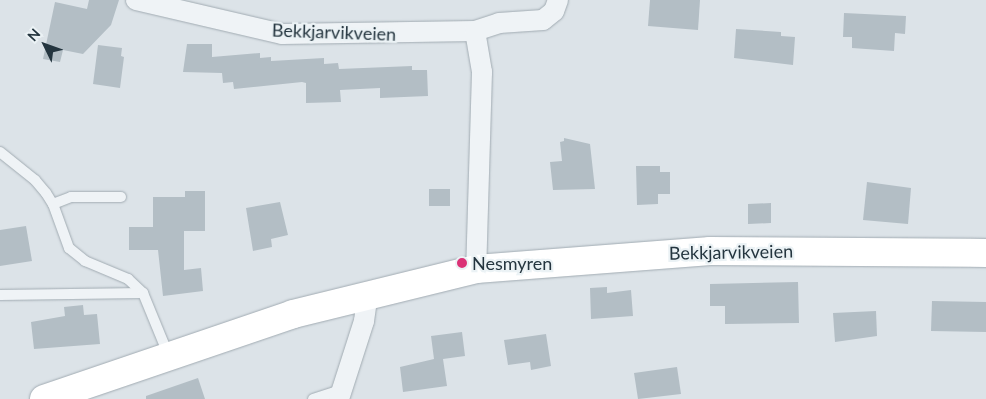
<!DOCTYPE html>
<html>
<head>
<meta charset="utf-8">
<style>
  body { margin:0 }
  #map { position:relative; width:986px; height:399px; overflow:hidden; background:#dce3e8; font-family:Lato,sans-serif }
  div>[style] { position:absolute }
  .building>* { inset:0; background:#b3bec5 }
  .roads { filter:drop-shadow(0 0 1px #a1abb2) drop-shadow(0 0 1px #a1abb2) }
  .lane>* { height:10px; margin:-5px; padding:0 5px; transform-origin:5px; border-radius:5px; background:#eff3f6 }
  .street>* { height:20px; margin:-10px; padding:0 10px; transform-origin:10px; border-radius:10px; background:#eff3f6 }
  .secondary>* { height:28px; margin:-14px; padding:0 14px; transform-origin:14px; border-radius:14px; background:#fff }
  .dots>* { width:14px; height:14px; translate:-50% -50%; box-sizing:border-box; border:2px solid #ebf2f5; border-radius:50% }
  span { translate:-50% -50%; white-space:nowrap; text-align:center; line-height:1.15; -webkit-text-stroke:4.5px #ebf2f5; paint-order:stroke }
  .street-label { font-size:18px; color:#24353f }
  .poi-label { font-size:18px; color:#24353f }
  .left { translate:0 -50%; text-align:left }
  .north { position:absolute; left:20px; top:20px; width:50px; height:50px; -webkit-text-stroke:4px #ebf2f5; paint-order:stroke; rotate:312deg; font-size:14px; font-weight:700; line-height:20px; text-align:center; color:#24353f }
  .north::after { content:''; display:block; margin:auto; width:18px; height:22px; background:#24353f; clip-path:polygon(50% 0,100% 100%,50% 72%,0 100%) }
</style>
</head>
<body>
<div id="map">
  <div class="building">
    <div style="clip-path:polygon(89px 0,119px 0,111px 25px,83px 54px,63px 50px,60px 62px,43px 59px,55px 2px,87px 9px)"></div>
    <div style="clip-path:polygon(650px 0,700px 0,698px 30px,648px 26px)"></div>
    <div style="clip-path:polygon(844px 13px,906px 16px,905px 34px,895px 33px,894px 51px,852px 48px,852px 37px,843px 37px)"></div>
    <div style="clip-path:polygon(736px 29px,781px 32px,781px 36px,795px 37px,793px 65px,734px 58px)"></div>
    <div style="clip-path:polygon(187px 44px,212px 44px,212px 57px,260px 53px,260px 58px,271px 57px,271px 61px,324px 58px,324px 64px,338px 63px,339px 69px,412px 66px,412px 70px,427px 70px,428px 96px,380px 98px,380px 88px,340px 90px,341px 102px,306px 103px,306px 83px,302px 82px,234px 89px,233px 82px,223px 83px,222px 73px,183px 72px)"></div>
    <div style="clip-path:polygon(98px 45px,122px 48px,121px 56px,124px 57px,120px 88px,93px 84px)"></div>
    <div style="clip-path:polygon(564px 138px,590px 144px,595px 189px,553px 190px,550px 162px,562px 161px,560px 142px,564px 141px)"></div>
    <div style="clip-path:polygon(636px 166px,660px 166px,660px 172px,670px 172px,670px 194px,658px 194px,658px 204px,637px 205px)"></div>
    <div style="clip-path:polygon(867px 182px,911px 188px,908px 224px,863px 220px)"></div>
    <div style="clip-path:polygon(429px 189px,450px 189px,450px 206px,429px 206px)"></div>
    <div style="clip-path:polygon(185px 191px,205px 191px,205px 231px,184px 231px,184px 270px,201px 268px,203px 291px,163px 296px,158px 250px,129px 250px,129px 227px,153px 227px,153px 197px,185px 197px)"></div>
    <div style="clip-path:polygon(280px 202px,288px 235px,271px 239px,272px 247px,253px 251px,246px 208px)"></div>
    <div style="clip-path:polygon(771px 203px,771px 223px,748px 224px,748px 204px)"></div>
    <div style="clip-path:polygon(26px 226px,32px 261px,0 266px,0 230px)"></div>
    <div style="clip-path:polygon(798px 282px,799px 323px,725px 324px,725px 306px,710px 306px,710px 284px)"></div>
    <div style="clip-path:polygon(607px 287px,607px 293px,631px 290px,633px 316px,591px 319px,590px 288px)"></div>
    <div style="clip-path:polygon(932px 301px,986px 302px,986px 332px,931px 331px)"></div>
    <div style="clip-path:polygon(83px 305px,84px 315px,97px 314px,100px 344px,34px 349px,31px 322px,65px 316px,64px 307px)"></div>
    <div style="clip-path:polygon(876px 311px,877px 336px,835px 342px,833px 313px)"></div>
    <div style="clip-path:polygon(462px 332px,465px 356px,443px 359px,447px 386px,403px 392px,400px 367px,434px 359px,431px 336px)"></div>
    <div style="clip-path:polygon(546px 334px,551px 366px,531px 370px,530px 362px,508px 365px,504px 340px)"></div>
    <div style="clip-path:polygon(677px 367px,681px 394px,638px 399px,634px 373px)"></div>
    <div style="clip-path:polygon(198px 378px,205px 399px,146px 399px,146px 396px)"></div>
  </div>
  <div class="roads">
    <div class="lane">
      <div style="left:0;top:152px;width:45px;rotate:38.7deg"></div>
      <div style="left:35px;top:180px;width:17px;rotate:50deg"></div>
      <div style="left:46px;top:193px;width:13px;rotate:58deg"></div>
      <div style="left:53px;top:204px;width:47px;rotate:70deg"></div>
      <div style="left:69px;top:248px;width:21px;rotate:39deg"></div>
      <div style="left:85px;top:261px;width:47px;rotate:22.7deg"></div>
      <div style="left:128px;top:279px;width:21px;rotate:43deg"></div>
      <div style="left:53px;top:204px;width:19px;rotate:-21deg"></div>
      <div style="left:71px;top:197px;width:50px"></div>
      <div style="left:0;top:295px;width:143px;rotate:-0.8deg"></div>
      <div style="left:143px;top:293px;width:66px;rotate:67.7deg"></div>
      <div style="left:313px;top:399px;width:29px;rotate:-18deg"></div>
    </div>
    <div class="street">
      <div style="left:136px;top:0;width:150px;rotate:13.1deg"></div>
      <div style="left:282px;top:34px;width:193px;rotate:-0.9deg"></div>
      <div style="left:475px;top:31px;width:42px;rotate:80.3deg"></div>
      <div style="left:482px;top:72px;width:197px;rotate:91.7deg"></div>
      <div style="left:475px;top:31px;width:25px;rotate:-18deg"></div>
      <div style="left:499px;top:23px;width:44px;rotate:-3.9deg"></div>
      <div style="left:543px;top:20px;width:14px;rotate:-39deg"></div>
      <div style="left:554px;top:11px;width:12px;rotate:-70deg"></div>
      <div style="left:339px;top:399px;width:82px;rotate:-72.2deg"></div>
      <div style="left:364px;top:321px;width:28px;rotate:-82deg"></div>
    </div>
    <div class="secondary">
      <div style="left:44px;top:399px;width:263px;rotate:-18.8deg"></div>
      <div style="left:293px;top:314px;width:188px;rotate:-13.8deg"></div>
      <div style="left:476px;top:269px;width:235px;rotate:-4.4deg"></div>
      <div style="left:710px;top:251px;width:276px;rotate:0.4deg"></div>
    </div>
  </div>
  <div class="dots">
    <div style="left:462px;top:263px;background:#db3276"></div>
  </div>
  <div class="street-label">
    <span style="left:334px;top:32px;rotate:2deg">Bekkjarvikveien</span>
    <span style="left:731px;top:252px;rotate:-1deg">Bekkjarvikveien</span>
  </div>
  <div class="poi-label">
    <span class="left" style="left:472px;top:263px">Nesmyren</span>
  </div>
  <div class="north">N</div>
</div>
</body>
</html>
